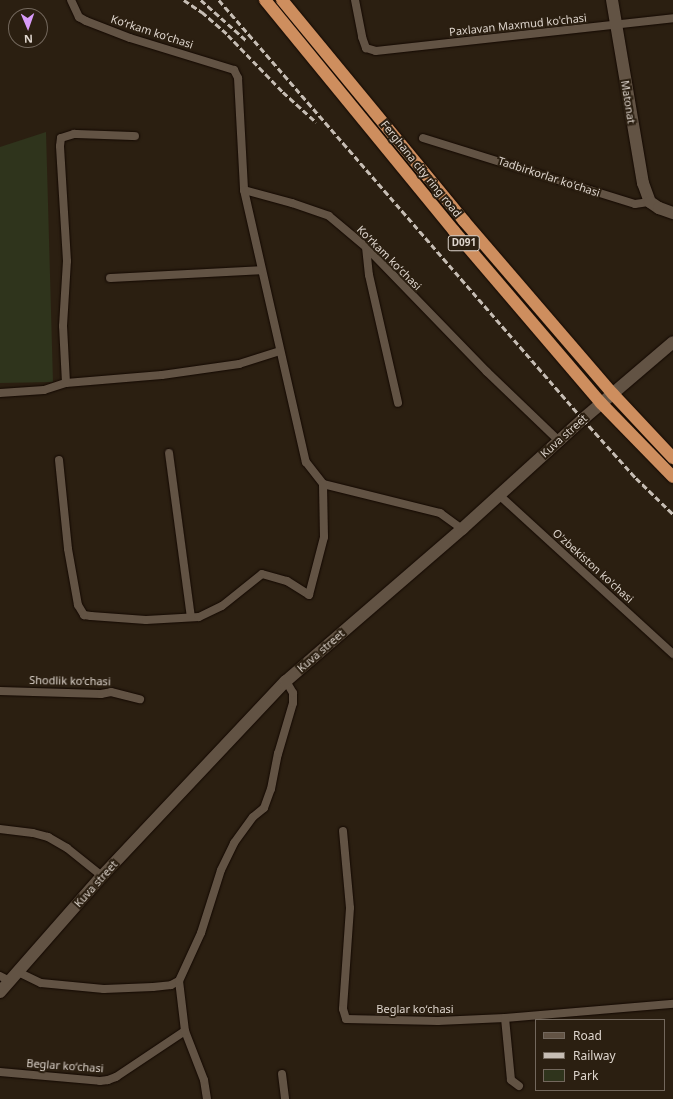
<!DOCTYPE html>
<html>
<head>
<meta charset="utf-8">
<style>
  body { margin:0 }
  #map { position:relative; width:673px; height:1099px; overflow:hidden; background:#2b1f11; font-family:"Noto Sans",sans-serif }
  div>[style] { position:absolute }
  .green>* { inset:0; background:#2f341c }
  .roads { filter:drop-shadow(0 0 1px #130800) drop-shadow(0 0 1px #130800) }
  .street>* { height:8px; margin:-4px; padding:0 4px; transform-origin:4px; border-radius:4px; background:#625344 }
  .secondary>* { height:12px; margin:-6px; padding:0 6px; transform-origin:6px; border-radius:6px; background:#625344 }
  .highway>* { height:12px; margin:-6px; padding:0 6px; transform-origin:6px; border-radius:6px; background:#ce8e5e }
  .rail>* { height:2.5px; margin-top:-1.25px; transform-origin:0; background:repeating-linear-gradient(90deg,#c6bdb4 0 6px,transparent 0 9px) }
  span { translate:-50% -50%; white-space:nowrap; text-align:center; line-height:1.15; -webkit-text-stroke:4px #2b1f11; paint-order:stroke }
  .shield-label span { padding:1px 3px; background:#2b1f11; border:1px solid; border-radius:3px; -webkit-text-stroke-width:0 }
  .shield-label { font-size:10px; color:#dfd6ce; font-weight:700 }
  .street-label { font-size:11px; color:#dfd6ce }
  .legend { position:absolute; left:535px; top:1019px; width:130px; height:72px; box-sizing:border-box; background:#2b1f11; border:1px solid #73685d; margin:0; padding:5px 7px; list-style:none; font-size:12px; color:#dfd6ce }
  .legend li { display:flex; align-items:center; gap:8px; height:20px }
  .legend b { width:20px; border:1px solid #73685d }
  .north { position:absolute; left:8px; top:8px; width:40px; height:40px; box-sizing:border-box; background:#2b1f11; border:1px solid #73685d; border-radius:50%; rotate:178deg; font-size:11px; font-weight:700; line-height:16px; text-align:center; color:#dfd6ce }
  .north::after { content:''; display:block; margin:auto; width:14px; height:18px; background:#d89af8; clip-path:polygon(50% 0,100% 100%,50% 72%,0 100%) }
</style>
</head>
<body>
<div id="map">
  <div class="green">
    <div style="clip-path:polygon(46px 132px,53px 382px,0 383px,0 147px)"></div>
  </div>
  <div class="roads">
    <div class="street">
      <div style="left:71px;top:0;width:19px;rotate:65deg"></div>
      <div style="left:79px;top:17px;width:8px;rotate:30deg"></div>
      <div style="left:86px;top:21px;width:47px;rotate:21.1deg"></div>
      <div style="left:130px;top:38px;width:109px;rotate:17.1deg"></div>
      <div style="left:234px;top:70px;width:9px;rotate:63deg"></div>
      <div style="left:238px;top:78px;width:112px;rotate:86.9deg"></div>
      <div style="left:244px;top:190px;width:50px;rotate:15.2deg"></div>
      <div style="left:292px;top:203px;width:39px;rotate:19deg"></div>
      <div style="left:329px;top:216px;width:48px;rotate:40deg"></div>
      <div style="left:366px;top:247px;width:174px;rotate:45.9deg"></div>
      <div style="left:487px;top:372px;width:100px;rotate:43.8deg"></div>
      <div style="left:355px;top:0;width:38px;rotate:79deg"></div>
      <div style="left:362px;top:37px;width:12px;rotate:70deg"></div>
      <div style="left:366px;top:48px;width:10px;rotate:17deg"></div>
      <div style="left:376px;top:51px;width:299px;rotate:-6.3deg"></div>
      <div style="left:423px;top:138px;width:222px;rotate:17.3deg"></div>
      <div style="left:635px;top:204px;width:15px;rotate:-8deg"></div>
      <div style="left:244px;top:190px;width:279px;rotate:77.2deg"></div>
      <div style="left:306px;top:462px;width:28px;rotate:52deg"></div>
      <div style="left:323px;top:484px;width:121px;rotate:13.9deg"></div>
      <div style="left:440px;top:513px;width:27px;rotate:36deg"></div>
      <div style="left:366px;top:247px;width:28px;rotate:84deg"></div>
      <div style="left:369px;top:275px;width:131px;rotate:77.2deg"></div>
      <div style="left:110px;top:278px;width:151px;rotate:-3deg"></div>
      <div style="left:66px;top:383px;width:96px;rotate:-4.8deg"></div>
      <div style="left:162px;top:375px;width:78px;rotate:-8.1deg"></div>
      <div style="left:239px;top:364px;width:43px;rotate:-17.6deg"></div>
      <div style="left:0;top:393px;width:44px;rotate:-3.9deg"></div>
      <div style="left:44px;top:390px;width:23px;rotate:-18deg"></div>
      <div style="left:66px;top:383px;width:57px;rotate:-93deg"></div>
      <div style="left:63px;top:326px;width:65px;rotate:-86.5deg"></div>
      <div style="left:67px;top:261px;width:115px;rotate:-93.5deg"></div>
      <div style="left:60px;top:146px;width:8px;rotate:-83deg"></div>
      <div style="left:61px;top:138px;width:14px;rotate:-17deg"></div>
      <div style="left:74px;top:134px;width:61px;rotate:1.9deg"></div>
      <div style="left:169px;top:453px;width:165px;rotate:82.4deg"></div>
      <div style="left:59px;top:460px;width:89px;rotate:84.2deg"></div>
      <div style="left:68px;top:549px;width:57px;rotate:79.9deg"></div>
      <div style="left:78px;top:605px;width:12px;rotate:59deg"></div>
      <div style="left:84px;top:615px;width:7px;rotate:8deg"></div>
      <div style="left:91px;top:616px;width:55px;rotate:4.2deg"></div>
      <div style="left:146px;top:620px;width:53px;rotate:-3.2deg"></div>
      <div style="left:199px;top:617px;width:25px;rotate:-26deg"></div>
      <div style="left:222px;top:606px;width:51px;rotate:-38.7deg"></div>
      <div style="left:262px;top:574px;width:26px;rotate:16deg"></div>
      <div style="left:287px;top:581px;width:26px;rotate:32deg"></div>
      <div style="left:309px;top:595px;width:60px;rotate:-75.5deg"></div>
      <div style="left:324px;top:537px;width:53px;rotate:-91.1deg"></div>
      <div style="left:499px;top:495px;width:236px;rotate:42.4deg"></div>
      <div style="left:0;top:691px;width:101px;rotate:1.7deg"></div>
      <div style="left:101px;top:694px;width:10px;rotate:-11deg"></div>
      <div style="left:111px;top:692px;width:30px;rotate:14deg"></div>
      <div style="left:0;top:829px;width:33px;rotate:7deg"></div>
      <div style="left:33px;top:833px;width:16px;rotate:15deg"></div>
      <div style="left:48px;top:837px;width:22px;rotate:30deg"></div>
      <div style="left:67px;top:848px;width:45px;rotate:38.7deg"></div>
      <div style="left:343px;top:831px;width:77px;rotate:84.8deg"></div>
      <div style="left:350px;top:908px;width:101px;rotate:94deg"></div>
      <div style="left:343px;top:1009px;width:10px;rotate:73deg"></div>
      <div style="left:346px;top:1019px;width:92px;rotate:1.2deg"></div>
      <div style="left:438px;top:1021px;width:67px;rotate:-2.6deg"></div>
      <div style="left:505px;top:1018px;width:169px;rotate:-4.8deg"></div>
      <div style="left:18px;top:972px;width:25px;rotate:26deg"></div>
      <div style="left:41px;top:983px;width:63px;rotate:5.4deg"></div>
      <div style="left:104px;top:989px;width:49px;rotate:-2.3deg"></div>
      <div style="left:153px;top:987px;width:18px;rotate:-6deg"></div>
      <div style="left:171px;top:985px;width:9px;rotate:-27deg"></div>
      <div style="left:0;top:976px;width:11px;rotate:27deg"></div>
      <div style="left:505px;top:1018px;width:62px;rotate:84.5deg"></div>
      <div style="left:511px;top:1080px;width:10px;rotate:37deg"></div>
      <div style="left:0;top:1072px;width:100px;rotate:5.1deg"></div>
      <div style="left:100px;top:1081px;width:8px;rotate:-7deg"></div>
      <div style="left:108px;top:1080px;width:9px;rotate:-21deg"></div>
      <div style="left:116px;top:1077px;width:83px;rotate:-33.7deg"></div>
      <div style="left:282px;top:1074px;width:25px;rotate:83deg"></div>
      <div style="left:207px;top:1099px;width:19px;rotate:-99deg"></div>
      <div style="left:204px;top:1080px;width:53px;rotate:-111.2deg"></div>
      <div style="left:185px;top:1031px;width:50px;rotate:-96.8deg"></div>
      <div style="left:179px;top:981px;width:53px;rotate:-65.4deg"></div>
      <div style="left:201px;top:933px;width:66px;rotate:-72.4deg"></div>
      <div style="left:221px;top:870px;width:30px;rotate:-64deg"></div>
      <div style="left:234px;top:843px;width:32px;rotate:-54deg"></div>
      <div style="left:253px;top:817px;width:14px;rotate:-39deg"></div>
      <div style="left:264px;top:808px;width:20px;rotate:-70deg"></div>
      <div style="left:271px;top:789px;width:36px;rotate:-79deg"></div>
      <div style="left:278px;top:754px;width:53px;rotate:-73.6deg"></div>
      <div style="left:293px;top:703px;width:10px;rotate:-90deg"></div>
      <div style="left:293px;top:693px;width:14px;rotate:-120deg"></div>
    </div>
    <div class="secondary">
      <div style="left:612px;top:0;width:186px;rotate:80.4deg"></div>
      <div style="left:643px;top:183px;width:20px;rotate:70deg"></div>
      <div style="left:650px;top:202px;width:11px;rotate:34deg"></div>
      <div style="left:659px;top:208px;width:15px;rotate:20deg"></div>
      <div style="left:0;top:992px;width:154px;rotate:-48.7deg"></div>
      <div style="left:102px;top:876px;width:268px;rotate:-46.7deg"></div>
      <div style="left:286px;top:681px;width:233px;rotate:-40.8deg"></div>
      <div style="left:462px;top:529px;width:164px;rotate:-42.3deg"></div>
      <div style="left:583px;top:419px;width:118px;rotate:-40.5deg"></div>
    </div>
    <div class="highway">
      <div style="left:265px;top:0;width:298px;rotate:50.7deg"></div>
      <div style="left:454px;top:231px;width:226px;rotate:49.5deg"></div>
      <div style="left:601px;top:403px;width:103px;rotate:45.8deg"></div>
      <div style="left:282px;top:0;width:286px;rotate:50.5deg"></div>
      <div style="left:464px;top:221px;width:228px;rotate:49.3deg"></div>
      <div style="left:613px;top:394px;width:88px;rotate:46.8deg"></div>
    </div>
  </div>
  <div class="rail">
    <div style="left:184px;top:0;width:22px;rotate:34deg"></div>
    <div style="left:202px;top:12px;width:35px;rotate:41deg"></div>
    <div style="left:228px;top:35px;width:79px;rotate:46deg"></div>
    <div style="left:283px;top:92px;width:45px;rotate:42.3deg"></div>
    <div style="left:201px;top:0;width:62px;rotate:41.7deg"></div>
    <div style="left:219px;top:0;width:555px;rotate:49.02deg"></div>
    <div style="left:583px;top:419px;width:79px;rotate:48.1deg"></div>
    <div style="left:636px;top:478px;width:52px;rotate:44.2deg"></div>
  </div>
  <div class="shield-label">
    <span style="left:464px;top:243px">D091</span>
  </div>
  <div class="street-label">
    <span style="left:518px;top:25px;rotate:-6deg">Paxlavan Maxmud ko'chasi</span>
    <span style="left:152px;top:32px;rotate:18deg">Koʻrkam koʻchasi</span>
    <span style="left:628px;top:102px;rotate:81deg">Matonat</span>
    <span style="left:421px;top:169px;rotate:51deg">Ferghana city ring road</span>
    <span style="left:549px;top:177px;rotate:18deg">Tadbirkorlar ko'chasi</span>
    <span style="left:389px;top:258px;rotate:45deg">Koʻrkam koʻchasi</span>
    <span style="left:564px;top:436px;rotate:-42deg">Kuva street</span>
    <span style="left:593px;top:566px;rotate:42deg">O'zbekiston ko'chasi</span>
    <span style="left:321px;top:651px;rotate:-41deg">Kuva street</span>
    <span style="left:70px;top:681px;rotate:1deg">Shodlik koʻchasi</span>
    <span style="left:96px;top:884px;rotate:-48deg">Kuva street</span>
    <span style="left:415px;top:1009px">Beglar koʻchasi</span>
    <span style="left:65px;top:1066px;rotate:4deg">Beglar koʻchasi</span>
  </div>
  <ul class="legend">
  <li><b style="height:5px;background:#625344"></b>Road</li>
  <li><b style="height:5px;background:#c6bdb4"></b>Railway</li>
  <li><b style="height:11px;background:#2f341c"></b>Park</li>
  </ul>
  <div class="north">N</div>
</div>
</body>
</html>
